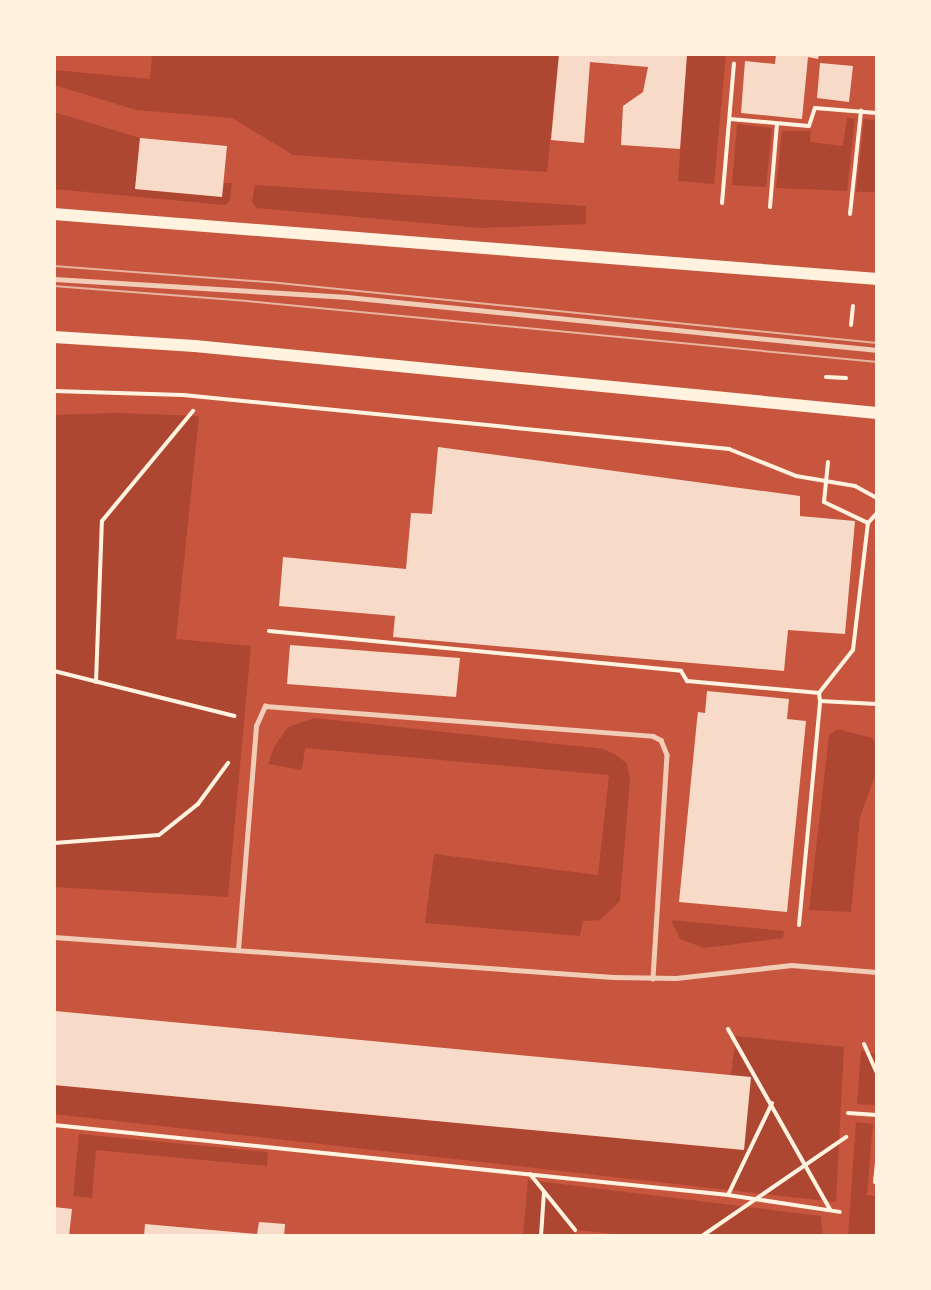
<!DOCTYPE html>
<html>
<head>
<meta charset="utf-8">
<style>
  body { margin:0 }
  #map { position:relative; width:931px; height:1290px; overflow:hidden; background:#c8553d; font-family:"Titillium Web",sans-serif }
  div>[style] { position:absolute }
  .green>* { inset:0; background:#ae4732 }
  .building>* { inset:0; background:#f7dbc8 }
  .path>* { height:4px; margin:-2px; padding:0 2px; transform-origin:2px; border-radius:2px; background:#fff3e0 }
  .service>* { height:4.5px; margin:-2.25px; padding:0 2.25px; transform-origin:2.25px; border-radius:2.25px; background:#f1ccb7 }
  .secondary>* { height:12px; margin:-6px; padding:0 6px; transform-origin:6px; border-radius:6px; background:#fff3e0 }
  .tram>* { height:1.5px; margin:-0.75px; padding:0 0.75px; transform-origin:0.75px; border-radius:0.75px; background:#e9b49f }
  span { translate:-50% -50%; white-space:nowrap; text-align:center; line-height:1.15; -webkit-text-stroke:6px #fff3e0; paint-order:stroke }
  .frame { position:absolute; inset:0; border:56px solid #fff3e0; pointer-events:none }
</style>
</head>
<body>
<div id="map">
  <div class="green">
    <div style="clip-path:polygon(152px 54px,559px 54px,547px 172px,293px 155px,232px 118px,136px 110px,54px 85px,54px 70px,150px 79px)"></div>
    <div style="clip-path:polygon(687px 54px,726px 54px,714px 184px,678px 181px)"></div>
    <div style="clip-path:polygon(54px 112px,140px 138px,135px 189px,222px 197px,224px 183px,232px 183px,230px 200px,225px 205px,54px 189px)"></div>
    <div style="clip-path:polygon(847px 118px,855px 119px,847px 191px,776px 188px,782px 131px,811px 131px,810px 142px,843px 146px)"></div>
    <div style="clip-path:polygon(864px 119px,877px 120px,877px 192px,856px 192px)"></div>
    <div style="clip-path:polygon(737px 124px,772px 128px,766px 187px,732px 185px)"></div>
    <div style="clip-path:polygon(255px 185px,586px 206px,586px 224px,480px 228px,257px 208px,252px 202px)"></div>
    <div style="clip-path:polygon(117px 413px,199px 416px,176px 639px,251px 646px,228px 897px,54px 887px,54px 415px)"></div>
    <div style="clip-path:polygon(315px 718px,604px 749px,616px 755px,627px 764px,630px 779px,620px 901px,600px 920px,583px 921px,580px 936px,425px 923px,434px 854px,598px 875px,609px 775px,305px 748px,302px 770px,268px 764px,274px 747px,288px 727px)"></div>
    <div style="clip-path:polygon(838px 729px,872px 738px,877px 745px,877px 770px,860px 817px,851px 912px,809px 910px,829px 735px)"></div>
    <div style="clip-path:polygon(671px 920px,784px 931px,783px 938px,704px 948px,680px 939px)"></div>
    <div style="clip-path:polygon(736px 1036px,844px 1047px,836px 1202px,54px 1114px,54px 1085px,744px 1150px,750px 1077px,731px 1075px)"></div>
    <div style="clip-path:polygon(861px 1051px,877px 1054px,875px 1105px,857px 1104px)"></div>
    <div style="clip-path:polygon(856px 1122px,873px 1124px,867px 1195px,877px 1196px,877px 1236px,848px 1236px)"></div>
    <div style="clip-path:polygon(79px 1134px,268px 1152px,267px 1166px,96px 1150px,92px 1198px,73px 1196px)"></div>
    <div style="clip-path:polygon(528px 1180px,821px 1216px,823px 1236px,636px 1236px,576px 1230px,575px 1236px,523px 1236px)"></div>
  </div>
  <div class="building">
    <div style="clip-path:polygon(559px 54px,687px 54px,680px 149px,621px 145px,623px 106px,643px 92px,648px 67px,590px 62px,584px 143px,551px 140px)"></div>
    <div style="clip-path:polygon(776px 54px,819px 54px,818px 59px,808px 57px,802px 119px,741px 113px,745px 61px,775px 64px)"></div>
    <div style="clip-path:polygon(820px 63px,853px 66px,849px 102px,817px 98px)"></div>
    <div style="clip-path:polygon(140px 138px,227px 146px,222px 197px,135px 189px)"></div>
    <div style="clip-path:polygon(438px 447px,800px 496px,800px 516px,855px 521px,845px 634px,788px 630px,784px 671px,393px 637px,395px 616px,279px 606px,283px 557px,406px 569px,411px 513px,432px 514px)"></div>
    <div style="clip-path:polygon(290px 645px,460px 658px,456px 697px,287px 684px)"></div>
    <div style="clip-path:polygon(707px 691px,789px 699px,787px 719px,806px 721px,787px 912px,679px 902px,697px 720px,698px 712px,705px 713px)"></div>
    <div style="clip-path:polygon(55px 1011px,751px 1077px,744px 1150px,54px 1085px)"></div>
    <div style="clip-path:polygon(54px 1207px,72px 1209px,69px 1236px,54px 1236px)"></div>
    <div style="clip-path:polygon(259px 1222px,285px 1224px,284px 1236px,144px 1236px,145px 1224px,257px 1234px)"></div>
  </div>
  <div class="path">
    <div style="left:730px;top:119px;width:79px;rotate:5.1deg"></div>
    <div style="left:809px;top:126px;width:19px;rotate:-72deg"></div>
    <div style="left:815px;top:108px;width:62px;rotate:4.6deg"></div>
    <div style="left:722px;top:203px;width:140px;rotate:-85.1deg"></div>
    <div style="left:770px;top:207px;width:83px;rotate:-85.2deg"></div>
    <div style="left:850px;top:214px;width:104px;rotate:-83.9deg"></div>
    <div style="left:851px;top:325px;width:19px;rotate:-84deg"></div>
    <div style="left:826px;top:377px;width:20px;rotate:3deg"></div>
    <div style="left:54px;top:391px;width:129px;rotate:1.8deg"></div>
    <div style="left:183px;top:395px;width:549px;rotate:5.65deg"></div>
    <div style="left:729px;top:449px;width:72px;rotate:21.9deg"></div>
    <div style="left:796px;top:476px;width:60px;rotate:9.6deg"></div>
    <div style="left:855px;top:486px;width:25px;rotate:29deg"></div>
    <div style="left:828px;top:462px;width:40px;rotate:95.7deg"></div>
    <div style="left:824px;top:502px;width:49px;rotate:25.5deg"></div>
    <div style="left:269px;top:631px;width:414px;rotate:5.5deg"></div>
    <div style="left:681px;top:671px;width:12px;rotate:59deg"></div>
    <div style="left:687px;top:681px;width:133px;rotate:5.2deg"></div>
    <div style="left:819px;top:693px;width:8px;rotate:83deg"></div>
    <div style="left:820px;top:701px;width:57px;rotate:3deg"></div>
    <div style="left:54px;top:671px;width:186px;rotate:14deg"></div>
    <div style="left:96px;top:682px;width:161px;rotate:-87.9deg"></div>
    <div style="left:102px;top:521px;width:143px;rotate:-50.4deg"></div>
    <div style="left:819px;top:693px;width:55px;rotate:-51.7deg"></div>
    <div style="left:853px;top:650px;width:128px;rotate:-83.3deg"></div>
    <div style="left:868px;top:523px;width:13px;rotate:-48deg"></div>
    <div style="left:54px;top:843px;width:105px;rotate:-4.4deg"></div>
    <div style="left:159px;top:835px;width:50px;rotate:-38.5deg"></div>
    <div style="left:198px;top:804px;width:51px;rotate:-53.8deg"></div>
    <div style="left:799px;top:925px;width:225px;rotate:-84.6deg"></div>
    <div style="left:54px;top:971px;width:4px;rotate:-90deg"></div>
    <div style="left:728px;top:1029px;width:207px;rotate:60.5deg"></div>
    <div style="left:864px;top:1044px;width:32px;rotate:66deg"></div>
    <div style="left:848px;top:1113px;width:29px;rotate:4deg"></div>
    <div style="left:54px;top:1125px;width:678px;rotate:5.93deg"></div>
    <div style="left:728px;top:1195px;width:113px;rotate:8.6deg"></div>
    <div style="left:530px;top:1174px;width:72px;rotate:51.2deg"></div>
    <div style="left:875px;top:1182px;width:20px;rotate:-84deg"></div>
    <div style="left:728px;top:1195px;width:102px;rotate:-64.4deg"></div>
    <div style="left:541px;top:1236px;width:44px;rotate:-86.1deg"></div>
    <div style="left:702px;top:1236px;width:175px;rotate:-34.5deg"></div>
  </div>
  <div class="service">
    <div style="left:54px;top:279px;width:294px;rotate:3.5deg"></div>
    <div style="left:347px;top:297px;width:533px;rotate:5.71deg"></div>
    <div style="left:54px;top:937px;width:560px;rotate:4.09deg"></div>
    <div style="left:613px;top:977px;width:63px;rotate:0.9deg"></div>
    <div style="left:676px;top:978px;width:116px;rotate:-6.4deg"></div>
    <div style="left:791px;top:965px;width:86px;rotate:4.7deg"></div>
    <div style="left:238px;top:950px;width:225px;rotate:-85.4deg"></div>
    <div style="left:256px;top:726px;width:22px;rotate:-66deg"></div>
    <div style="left:265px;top:706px;width:389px;rotate:4.4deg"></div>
    <div style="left:653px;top:736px;width:9px;rotate:27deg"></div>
    <div style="left:661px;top:740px;width:16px;rotate:68deg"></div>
    <div style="left:667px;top:755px;width:224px;rotate:93.6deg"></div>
  </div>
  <div class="secondary">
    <div style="left:54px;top:214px;width:826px;rotate:4.52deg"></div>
    <div style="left:54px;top:337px;width:141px;rotate:3.7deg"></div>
    <div style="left:195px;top:346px;width:685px;rotate:5.61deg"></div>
  </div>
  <div class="tram">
    <div style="left:54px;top:266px;width:216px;rotate:4.3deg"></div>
    <div style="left:269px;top:282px;width:611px;rotate:5.73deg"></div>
    <div style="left:54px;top:286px;width:194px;rotate:4.4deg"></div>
    <div style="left:247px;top:301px;width:633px;rotate:5.53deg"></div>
  </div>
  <div class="frame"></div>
</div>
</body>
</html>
